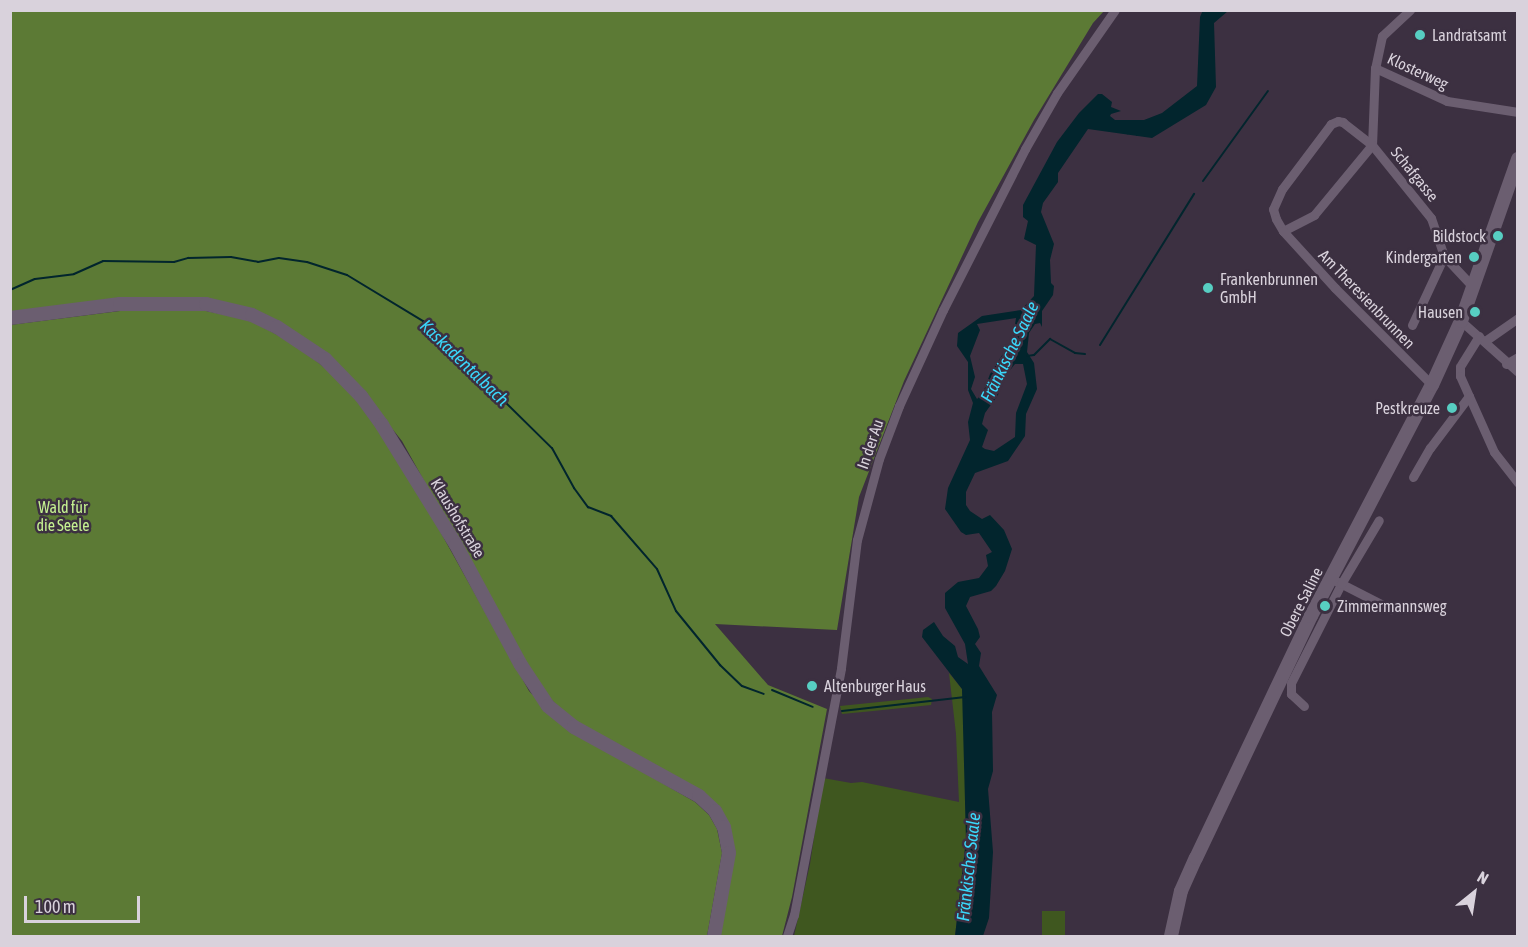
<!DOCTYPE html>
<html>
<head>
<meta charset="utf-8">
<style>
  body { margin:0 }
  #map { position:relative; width:1528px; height:947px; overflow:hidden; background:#3c3041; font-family:"Asap Condensed",sans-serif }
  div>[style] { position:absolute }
  .green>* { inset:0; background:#3f571f }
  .forest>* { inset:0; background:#5c7a35 }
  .water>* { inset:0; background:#02252d }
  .stream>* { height:2px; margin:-1px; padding:0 1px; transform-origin:1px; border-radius:1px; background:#02252d }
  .minor>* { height:9px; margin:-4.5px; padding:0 4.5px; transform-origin:4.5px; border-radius:4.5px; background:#6b5e70 }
  .secondary>* { height:14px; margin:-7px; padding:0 7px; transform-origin:7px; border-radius:7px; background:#6b5e70 }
  .dots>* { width:16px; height:16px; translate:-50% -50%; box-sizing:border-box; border:3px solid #3c3041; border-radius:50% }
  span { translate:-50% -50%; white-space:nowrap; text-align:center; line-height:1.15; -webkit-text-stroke:5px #3c3041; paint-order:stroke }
  .poi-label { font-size:16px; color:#d9d2dc }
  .left { translate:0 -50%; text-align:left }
  .right { translate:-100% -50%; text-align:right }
  .street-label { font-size:16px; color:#d9d2dc }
  .park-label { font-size:16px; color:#c5f291 }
  .water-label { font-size:18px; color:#3ad8fb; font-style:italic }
  .frame { position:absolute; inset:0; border:12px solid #d9d2dc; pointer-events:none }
  .north { position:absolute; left:1444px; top:863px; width:60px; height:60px; -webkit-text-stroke:4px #3c3041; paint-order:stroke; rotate:30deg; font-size:16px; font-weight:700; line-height:24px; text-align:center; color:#d9d2dc }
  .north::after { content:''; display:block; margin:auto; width:21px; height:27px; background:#d9d2dc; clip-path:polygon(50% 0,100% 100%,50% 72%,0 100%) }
  .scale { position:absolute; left:24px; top:896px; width:116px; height:27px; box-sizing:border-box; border:3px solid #d9d2dc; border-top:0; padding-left:8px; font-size:18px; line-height:21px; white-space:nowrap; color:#d9d2dc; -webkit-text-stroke:4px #3c3041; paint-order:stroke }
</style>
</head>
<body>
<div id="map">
  <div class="green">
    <div style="clip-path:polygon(949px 673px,962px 689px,965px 716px,966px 840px,955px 936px,794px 936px,810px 864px,823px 778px,851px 783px,862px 782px,959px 802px,956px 734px)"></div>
    <div style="clip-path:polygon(928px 697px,932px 699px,931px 705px,873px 711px,842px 714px,840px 706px)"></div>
    <div style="clip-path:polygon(1042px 911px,1065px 911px,1065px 936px,1042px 936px)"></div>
  </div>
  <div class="forest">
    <div style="clip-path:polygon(11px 11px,1104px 11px,1093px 23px,1034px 120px,978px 222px,904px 381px,859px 497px,837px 630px,715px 624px,768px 685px,827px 709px,792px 897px,782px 936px,717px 936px,729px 887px,717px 809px,568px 717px,537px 684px,402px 441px,349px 375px,305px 338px,207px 301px,11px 314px)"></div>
    <div style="clip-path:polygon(120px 311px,206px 311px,250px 320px,299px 347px,342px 382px,393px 447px,529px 691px,561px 725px,695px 802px,709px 815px,717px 829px,722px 853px,707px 936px,11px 936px,10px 325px)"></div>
  </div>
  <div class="water">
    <div style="clip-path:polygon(evenodd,1203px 10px,1228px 11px,1214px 23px,1216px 87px,1206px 105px,1152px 138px,1088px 129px,1058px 173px,1058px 182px,1043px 203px,1041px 212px,1054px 244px,1050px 260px,1051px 283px,1054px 286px,1053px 295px,1042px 311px,1042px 327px,1040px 323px,1035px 324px,1029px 333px,1027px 352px,1034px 363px,1037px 389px,1026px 414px,1025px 436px,1008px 461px,975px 473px,966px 492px,966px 505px,970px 511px,982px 519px,990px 515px,1004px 530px,1012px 549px,1005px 571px,996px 586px,991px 591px,970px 597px,966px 606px,978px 629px,980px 637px,975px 644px,981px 653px,979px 666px,997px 695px,992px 712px,993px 771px,988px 789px,993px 852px,989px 918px,983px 936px,955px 936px,966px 840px,962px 689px,922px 637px,923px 630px,934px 622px,943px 636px,955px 646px,958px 657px,968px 664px,965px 644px,945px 608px,945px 593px,958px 582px,979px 578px,988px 566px,986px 555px,992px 552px,979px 533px,966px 535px,961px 532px,945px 509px,948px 488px,970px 440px,968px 422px,973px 403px,968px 390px,968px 362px,957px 346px,958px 333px,982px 316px,1021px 310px,1034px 296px,1036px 245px,1024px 239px,1028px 221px,1023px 217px,1023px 205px,1057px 142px,1079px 113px,1098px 94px,1102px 94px,1112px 102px,1111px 107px,1121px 111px,1111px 114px,1110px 116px,1115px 120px,1144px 120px,1162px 113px,1197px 86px,1200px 17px,1203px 10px,1016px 318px,1013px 338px,990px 374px,983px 393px,977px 399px,971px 389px,975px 377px,970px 356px,980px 330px,977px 324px,1016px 318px,1203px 10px,1015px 364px,1023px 364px,1027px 384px,1016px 413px,1015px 437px,994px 451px,985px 449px,982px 447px,988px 430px,982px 424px,985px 413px,998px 395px,1002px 380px,1015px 364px)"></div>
  </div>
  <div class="stream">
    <div style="left:1203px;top:181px;width:111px;rotate:-54.2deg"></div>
    <div style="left:10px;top:290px;width:27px;rotate:-24deg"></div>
    <div style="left:35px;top:279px;width:39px;rotate:-7deg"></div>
    <div style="left:74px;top:274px;width:32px;rotate:-24deg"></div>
    <div style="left:103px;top:261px;width:71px;rotate:0.8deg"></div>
    <div style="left:174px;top:262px;width:15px;rotate:-16deg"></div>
    <div style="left:188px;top:258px;width:43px;rotate:-1.3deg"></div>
    <div style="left:231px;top:257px;width:27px;rotate:10deg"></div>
    <div style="left:258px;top:262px;width:21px;rotate:-11deg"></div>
    <div style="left:279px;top:258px;width:28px;rotate:8deg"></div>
    <div style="left:307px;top:262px;width:42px;rotate:18deg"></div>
    <div style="left:347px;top:275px;width:89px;rotate:31.2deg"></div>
    <div style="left:423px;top:321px;width:181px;rotate:44.6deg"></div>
    <div style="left:552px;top:448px;width:46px;rotate:61.2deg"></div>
    <div style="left:574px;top:488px;width:24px;rotate:54deg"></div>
    <div style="left:588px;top:507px;width:25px;rotate:21deg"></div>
    <div style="left:611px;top:516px;width:70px;rotate:49deg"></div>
    <div style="left:657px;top:569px;width:46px;rotate:65.7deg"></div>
    <div style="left:676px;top:611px;width:70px;rotate:50.8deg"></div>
    <div style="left:720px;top:665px;width:30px;rotate:44deg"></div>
    <div style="left:742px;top:686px;width:23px;rotate:20deg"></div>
    <div style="left:1100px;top:345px;width:178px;rotate:-58.1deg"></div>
    <div style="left:1027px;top:356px;width:7px;rotate:-8deg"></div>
    <div style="left:1034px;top:355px;width:23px;rotate:-45deg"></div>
    <div style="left:1050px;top:339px;width:29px;rotate:29deg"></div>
    <div style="left:1075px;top:353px;width:10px;rotate:6deg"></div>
    <div style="left:772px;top:690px;width:44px;rotate:22.5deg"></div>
    <div style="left:842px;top:711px;width:124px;rotate:-6.5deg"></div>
  </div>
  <div class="minor">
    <div style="left:1410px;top:10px;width:38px;rotate:137deg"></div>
    <div style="left:1382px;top:36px;width:33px;rotate:102deg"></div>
    <div style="left:1375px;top:68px;width:79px;rotate:24.6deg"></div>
    <div style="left:1447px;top:101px;width:72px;rotate:8.8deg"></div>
    <div style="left:1375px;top:68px;width:77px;rotate:92.2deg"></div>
    <div style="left:1372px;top:145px;width:94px;rotate:51.1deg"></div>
    <div style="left:1431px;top:218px;width:40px;rotate:71.1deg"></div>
    <div style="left:1444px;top:256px;width:42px;rotate:46.9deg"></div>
    <div style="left:1283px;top:231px;width:35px;rotate:-27deg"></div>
    <div style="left:1314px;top:215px;width:91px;rotate:-50.4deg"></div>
    <div style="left:1372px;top:145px;width:37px;rotate:-142deg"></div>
    <div style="left:1343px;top:122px;width:5px;rotate:-169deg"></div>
    <div style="left:1338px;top:121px;width:8px;rotate:157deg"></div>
    <div style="left:1331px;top:124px;width:81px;rotate:127deg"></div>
    <div style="left:1282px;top:189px;width:22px;rotate:114deg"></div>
    <div style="left:1273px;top:209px;width:10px;rotate:73deg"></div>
    <div style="left:1276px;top:219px;width:14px;rotate:60deg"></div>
    <div style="left:1283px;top:231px;width:77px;rotate:47.6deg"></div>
    <div style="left:1335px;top:288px;width:137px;rotate:45deg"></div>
    <div style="left:1461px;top:321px;width:76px;rotate:41.8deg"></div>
    <div style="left:1412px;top:325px;width:76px;rotate:-65.1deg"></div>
    <div style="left:1479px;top:336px;width:36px;rotate:122deg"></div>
    <div style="left:1460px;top:367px;width:9px;rotate:90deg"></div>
    <div style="left:1460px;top:376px;width:83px;rotate:65.9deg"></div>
    <div style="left:1494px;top:452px;width:39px;rotate:52deg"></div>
    <div style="left:1485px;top:341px;width:40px;rotate:-34.9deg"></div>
    <div style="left:1506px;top:364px;width:14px;rotate:-30deg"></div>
    <div style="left:1413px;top:477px;width:34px;rotate:-60deg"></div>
    <div style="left:1430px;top:448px;width:65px;rotate:-53.1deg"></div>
    <div style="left:1336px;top:581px;width:62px;rotate:27deg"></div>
    <div style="left:1304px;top:706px;width:18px;rotate:-137deg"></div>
    <div style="left:1291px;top:694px;width:11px;rotate:-90deg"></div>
    <div style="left:1291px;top:683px;width:111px;rotate:-63.2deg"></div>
    <div style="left:1341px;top:584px;width:74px;rotate:-59.3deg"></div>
    <div style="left:787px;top:936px;width:22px;rotate:-72deg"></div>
    <div style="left:794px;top:915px;width:251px;rotate:-79.2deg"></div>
    <div style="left:841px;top:668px;width:129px;rotate:-82.9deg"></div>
    <div style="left:857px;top:540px;width:84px;rotate:-74.8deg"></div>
    <div style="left:879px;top:459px;width:57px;rotate:-69.3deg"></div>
    <div style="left:899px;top:406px;width:106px;rotate:-65.4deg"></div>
    <div style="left:943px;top:310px;width:181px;rotate:-63deg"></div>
    <div style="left:1025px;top:149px;width:64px;rotate:-60.3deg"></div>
    <div style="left:1057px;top:93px;width:101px;rotate:-55.1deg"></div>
  </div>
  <div class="secondary">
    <div style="left:10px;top:318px;width:111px;rotate:-7.3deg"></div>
    <div style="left:120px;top:304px;width:86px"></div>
    <div style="left:206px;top:304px;width:47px;rotate:13.4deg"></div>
    <div style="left:252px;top:315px;width:28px;rotate:26deg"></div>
    <div style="left:277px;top:327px;width:58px;rotate:33.7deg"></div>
    <div style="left:325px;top:359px;width:52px;rotate:45.8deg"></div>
    <div style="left:361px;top:396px;width:36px;rotate:54deg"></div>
    <div style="left:382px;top:425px;width:141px;rotate:58.3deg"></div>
    <div style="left:456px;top:545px;width:136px;rotate:61.6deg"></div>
    <div style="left:521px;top:665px;width:49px;rotate:56.6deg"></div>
    <div style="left:548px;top:706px;width:33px;rotate:39deg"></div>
    <div style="left:574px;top:727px;width:143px;rotate:28.9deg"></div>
    <div style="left:699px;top:796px;width:22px;rotate:43deg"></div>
    <div style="left:715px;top:811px;width:18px;rotate:61deg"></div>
    <div style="left:724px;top:827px;width:26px;rotate:79deg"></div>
    <div style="left:729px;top:853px;width:84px;rotate:100.2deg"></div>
    <div style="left:1171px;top:936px;width:46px;rotate:-77.5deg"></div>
    <div style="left:1181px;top:891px;width:36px;rotate:-66deg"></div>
    <div style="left:1196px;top:858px;width:268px;rotate:-64.6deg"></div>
    <div style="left:1311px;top:616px;width:261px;rotate:-62.4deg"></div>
    <div style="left:1432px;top:385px;width:70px;rotate:-65.6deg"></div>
    <div style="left:1461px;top:321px;width:172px;rotate:-70.6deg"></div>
  </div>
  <div class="dots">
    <div style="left:1420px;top:35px;background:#57cec2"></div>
    <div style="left:1498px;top:236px;background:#57cec2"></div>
    <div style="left:1474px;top:257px;background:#57cec2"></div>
    <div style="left:1208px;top:288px;background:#57cec2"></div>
    <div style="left:1475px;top:312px;background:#57cec2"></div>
    <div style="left:1452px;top:408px;background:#57cec2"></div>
    <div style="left:1325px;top:606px;background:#57cec2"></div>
    <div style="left:812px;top:686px;background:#57cec2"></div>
  </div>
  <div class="poi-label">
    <span class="left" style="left:1432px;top:35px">Landratsamt</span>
    <span class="right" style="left:1486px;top:236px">Bildstock</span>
    <span class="right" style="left:1462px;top:257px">Kindergarten</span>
    <span class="left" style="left:1220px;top:288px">Frankenbrunnen<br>GmbH</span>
    <span class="right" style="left:1463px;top:312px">Hausen</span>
    <span class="right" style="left:1440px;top:408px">Pestkreuze</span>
    <span class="left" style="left:1337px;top:606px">Zimmermannsweg</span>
    <span class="left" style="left:824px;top:686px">Altenburger Haus</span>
  </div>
  <div class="street-label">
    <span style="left:1418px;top:71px;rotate:25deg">Klosterweg</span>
    <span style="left:1415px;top:174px;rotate:51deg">Schafgasse</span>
    <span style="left:1367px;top:299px;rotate:46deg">Am Theresienbrunnen</span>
    <span style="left:870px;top:444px;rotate:-71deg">In der Au</span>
    <span style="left:458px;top:518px;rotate:59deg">Klaushofstraße</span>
    <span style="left:1301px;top:602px;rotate:-63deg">Obere Saline</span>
  </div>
  <div class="park-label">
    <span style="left:63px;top:516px">Wald für<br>die Seele</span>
  </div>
  <div class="water-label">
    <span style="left:1010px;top:352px;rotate:-64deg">Fränkische Saale</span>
    <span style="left:464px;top:363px;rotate:44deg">Kaskadentalbach</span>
    <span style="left:969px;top:867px;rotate:-84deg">Fränkische Saale</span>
  </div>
  <div class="frame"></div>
  <div class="north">N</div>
  <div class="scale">100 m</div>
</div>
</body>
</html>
